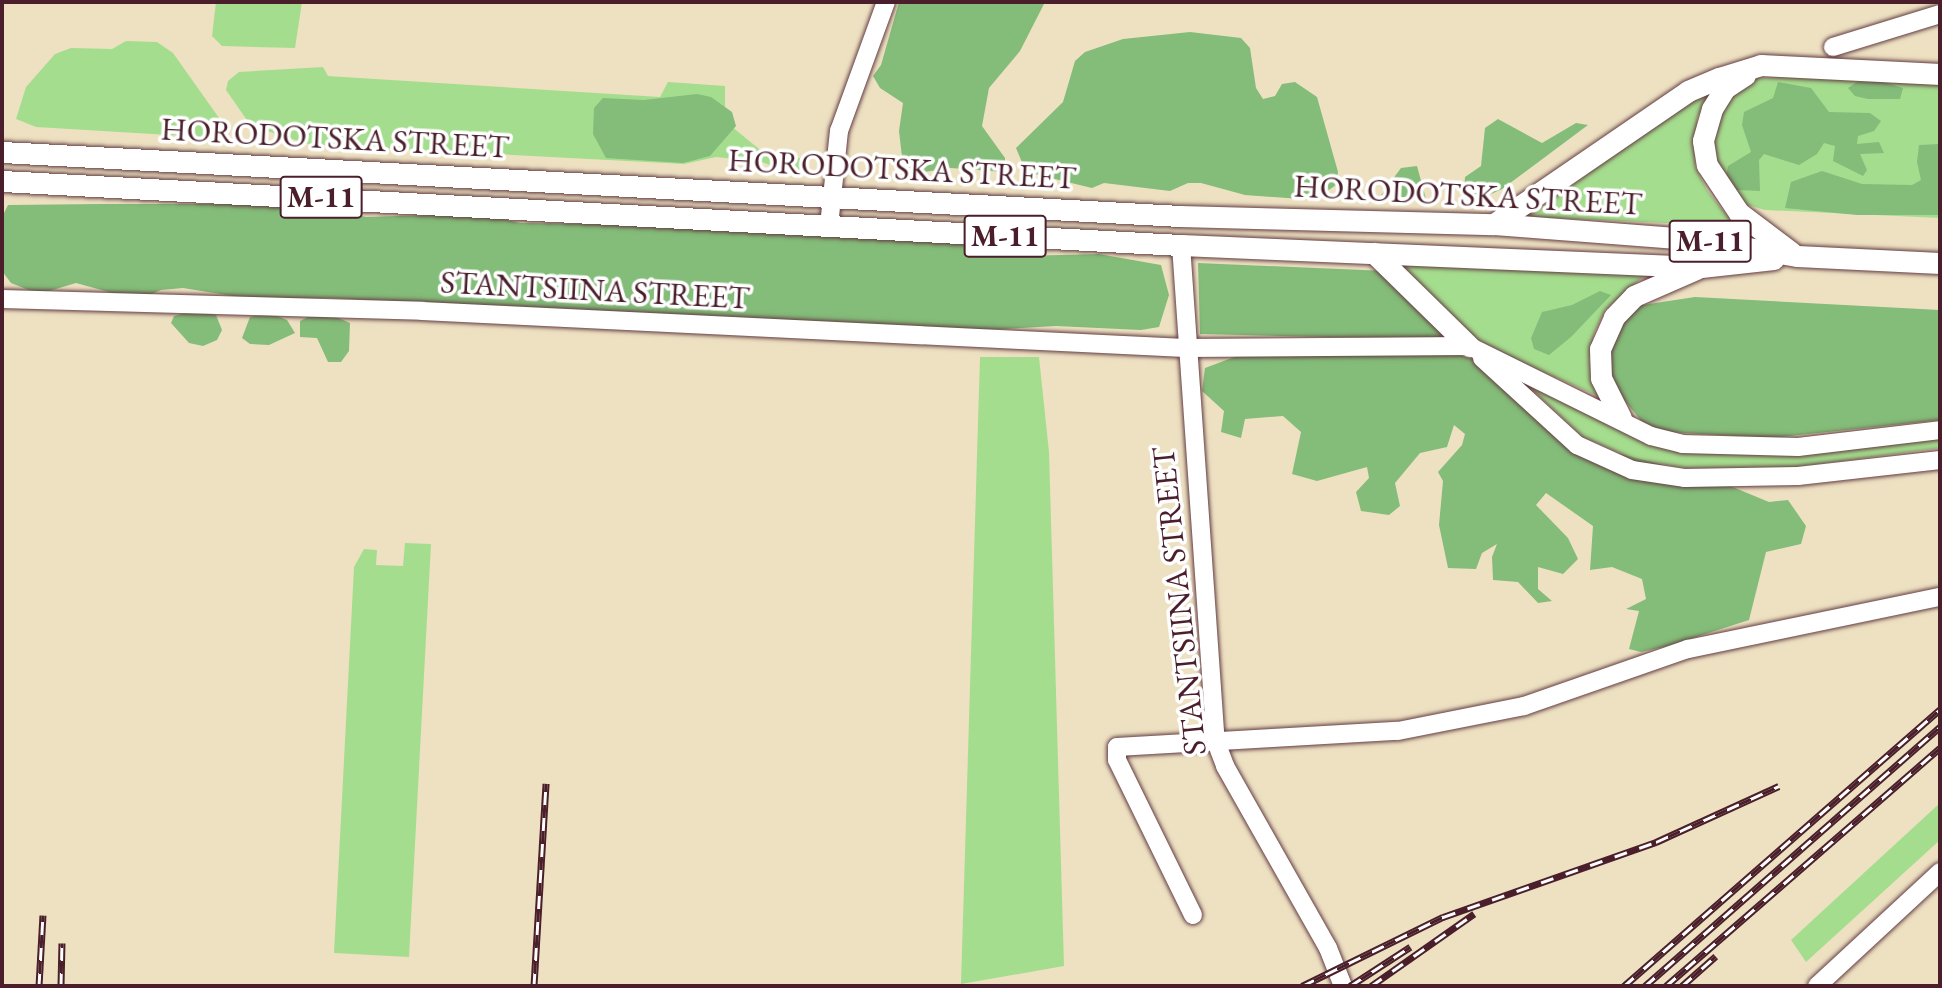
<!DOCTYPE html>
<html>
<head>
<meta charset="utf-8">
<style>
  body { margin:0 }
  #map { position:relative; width:1942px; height:988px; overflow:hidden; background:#eee1c2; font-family:"EB Garamond",serif }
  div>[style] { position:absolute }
  .green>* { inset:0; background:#a5dd8e }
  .forest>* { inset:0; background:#84bc79 }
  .roads { filter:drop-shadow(0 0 2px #633c42) drop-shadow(0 0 2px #633c42) }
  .minor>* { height:18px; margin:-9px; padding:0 9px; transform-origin:9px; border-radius:9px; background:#fff }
  .major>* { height:21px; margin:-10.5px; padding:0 10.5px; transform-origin:10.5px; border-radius:10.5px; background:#fff }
  .rail>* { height:7px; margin-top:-3.5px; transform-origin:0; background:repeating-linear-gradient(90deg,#fff 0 13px,#4a1f2b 0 26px); box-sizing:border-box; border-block:2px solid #4a1f2b }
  span { translate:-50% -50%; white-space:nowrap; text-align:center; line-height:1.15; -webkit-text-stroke:7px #fff; paint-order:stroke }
  .shield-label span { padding:2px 5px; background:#fff; border:2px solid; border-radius:5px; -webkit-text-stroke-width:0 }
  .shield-label { font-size:30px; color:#4a1f2b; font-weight:700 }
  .street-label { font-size:32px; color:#4a1f2b }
  .frame { position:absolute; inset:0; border:4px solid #4a1f2b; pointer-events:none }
</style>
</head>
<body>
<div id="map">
  <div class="green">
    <div style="clip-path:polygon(216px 2px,302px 2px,295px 48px,222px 46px,212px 36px)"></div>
    <div style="clip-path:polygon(126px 41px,157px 42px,173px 53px,224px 125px,223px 134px,219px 138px,36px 127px,16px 119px,26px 87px,55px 54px,71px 48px,112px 49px)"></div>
    <div style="clip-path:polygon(323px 67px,328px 76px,660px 97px,668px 82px,725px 86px,725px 121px,759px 149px,803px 159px,810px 168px,800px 177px,762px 162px,716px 157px,684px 164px,308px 144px,251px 126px,226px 90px,228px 81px,239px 72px)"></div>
    <div style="clip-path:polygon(1801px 77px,1940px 84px,1940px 218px,1765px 210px,1745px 204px,1722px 178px,1713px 145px,1719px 114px,1742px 86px,1758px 78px)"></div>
    <div style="clip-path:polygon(1711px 90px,1697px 118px,1695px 166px,1707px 190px,1735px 226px,1528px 217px,1669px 115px)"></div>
    <div style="clip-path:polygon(1395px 258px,1645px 275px,1605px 310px,1594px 333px,1589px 360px,1598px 396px,1480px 344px)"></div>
    <div style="clip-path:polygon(980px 357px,1039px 357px,1049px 452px,1064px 966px,961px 984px)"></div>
    <div style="clip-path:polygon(1522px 380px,1655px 446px,1696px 453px,1799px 455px,1940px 439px,1940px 448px,1797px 467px,1685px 468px,1634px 459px,1583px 437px)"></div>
    <div style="clip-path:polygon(405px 543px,431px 544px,409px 957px,334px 953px,354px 567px,364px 549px,377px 550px,376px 565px,403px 566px)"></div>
    <div style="clip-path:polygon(1940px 803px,1940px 840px,1806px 962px,1791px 940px)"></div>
  </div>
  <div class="forest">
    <div style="clip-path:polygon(899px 2px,1056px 2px,1044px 4px,1020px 51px,989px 88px,982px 126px,1005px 158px,1005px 172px,951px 168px,924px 172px,910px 168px,902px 157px,899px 131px,903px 103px,880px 88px,873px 76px,881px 65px)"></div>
    <div style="clip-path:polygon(1190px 32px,1241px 38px,1250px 48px,1256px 88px,1263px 99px,1275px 96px,1282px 84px,1295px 82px,1317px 97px,1338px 172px,1336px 185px,1314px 200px,1245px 195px,1201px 183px,1188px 183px,1170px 191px,1104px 183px,1092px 188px,1026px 172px,1016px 148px,1063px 102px,1075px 61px,1085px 52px,1123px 39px)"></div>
    <div style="clip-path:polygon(1880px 81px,1903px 88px,1900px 99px,1868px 99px,1855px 96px,1848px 88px,1857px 82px)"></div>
    <div style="clip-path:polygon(1778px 82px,1811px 88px,1829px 112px,1870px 113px,1881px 121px,1874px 131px,1858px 136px,1857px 144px,1879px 142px,1884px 153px,1860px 154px,1867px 170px,1863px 176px,1833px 161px,1835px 146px,1824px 143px,1817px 154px,1799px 165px,1764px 154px,1759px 160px,1760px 191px,1737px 190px,1725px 184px,1728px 166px,1751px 152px,1742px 125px,1744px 112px,1773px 98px)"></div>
    <div style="clip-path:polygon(697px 94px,711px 97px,732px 112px,736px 126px,710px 156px,683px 163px,606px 158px,593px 134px,594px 108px,603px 98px,644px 100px)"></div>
    <div style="clip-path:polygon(1498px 119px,1542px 143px,1576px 123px,1588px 125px,1502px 189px,1487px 196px,1464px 193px,1465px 177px,1481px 166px,1485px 128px)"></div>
    <div style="clip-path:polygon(1940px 144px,1940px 215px,1857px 215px,1785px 208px,1791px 182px,1822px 171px,1862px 184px,1912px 185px,1921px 180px,1917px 162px,1919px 145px)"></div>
    <div style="clip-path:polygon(1417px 166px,1426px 199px,1381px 195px,1401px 168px)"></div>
    <div style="clip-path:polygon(101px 204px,311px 204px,366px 217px,432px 215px,458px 209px,520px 223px,692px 225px,742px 232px,976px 242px,1002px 246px,1021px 256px,1099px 254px,1161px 265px,1169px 295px,1159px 327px,1141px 330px,1056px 326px,985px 330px,328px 298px,251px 299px,183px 288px,161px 290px,138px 300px,76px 283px,39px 294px,11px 283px,2px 271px,2px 217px,8px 205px)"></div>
    <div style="clip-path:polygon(1198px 263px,1386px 271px,1451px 340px,1200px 334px)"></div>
    <div style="clip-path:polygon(1600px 291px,1611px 295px,1571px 337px,1549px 355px,1534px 349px,1531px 338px,1542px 312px,1572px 305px)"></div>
    <div style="clip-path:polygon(1695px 297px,1940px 310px,1940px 420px,1772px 438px,1666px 432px,1643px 423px,1616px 390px,1608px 358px,1624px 319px,1636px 306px)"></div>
    <div style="clip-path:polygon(196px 310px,216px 315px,222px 330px,217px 340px,203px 346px,189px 343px,171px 323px,174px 316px)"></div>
    <div style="clip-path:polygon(270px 313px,287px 320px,295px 333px,269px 345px,250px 344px,242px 338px,250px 317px)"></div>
    <div style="clip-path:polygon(308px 317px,336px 317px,350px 323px,349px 351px,341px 362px,328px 362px,317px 338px,300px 337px,300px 321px)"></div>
    <div style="clip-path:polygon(1253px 350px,1443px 350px,1520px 374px,1547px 413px,1598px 448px,1706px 476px,1769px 502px,1788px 500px,1806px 526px,1801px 544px,1766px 552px,1749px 620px,1668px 646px,1641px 652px,1629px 649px,1639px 611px,1626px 609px,1646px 599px,1642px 579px,1612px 567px,1590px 570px,1593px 526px,1546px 493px,1536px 505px,1568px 538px,1578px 559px,1563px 574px,1538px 567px,1538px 589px,1552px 601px,1538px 603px,1518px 582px,1493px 580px,1492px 557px,1497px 544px,1482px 553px,1476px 569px,1448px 568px,1439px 525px,1443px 481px,1438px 472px,1462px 445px,1465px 434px,1454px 425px,1447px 447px,1420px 453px,1395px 483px,1400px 506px,1389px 515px,1361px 511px,1356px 492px,1369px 478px,1367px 467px,1317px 481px,1292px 474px,1301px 432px,1283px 416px,1245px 419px,1241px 438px,1221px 432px,1224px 411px,1202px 391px,1205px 368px)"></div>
  </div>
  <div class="roads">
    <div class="minor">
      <div style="left:1833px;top:47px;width:112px;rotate:-17.1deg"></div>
      <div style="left:829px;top:226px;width:96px;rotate:-84deg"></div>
      <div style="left:839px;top:131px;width:137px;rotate:-70deg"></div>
      <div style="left:1181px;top:245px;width:498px;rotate:86deg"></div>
      <div style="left:1216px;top:742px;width:26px;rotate:69deg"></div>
      <div style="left:1225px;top:766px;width:209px;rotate:60.5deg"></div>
      <div style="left:1328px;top:948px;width:41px;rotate:68.5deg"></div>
      <div style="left:2px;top:299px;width:420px;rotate:1.6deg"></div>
      <div style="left:422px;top:311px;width:764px;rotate:2.78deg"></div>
      <div style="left:1185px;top:348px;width:284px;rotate:-0.4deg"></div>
      <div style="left:1469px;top:346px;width:203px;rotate:26.3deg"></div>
      <div style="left:1651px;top:436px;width:32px;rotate:14deg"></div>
      <div style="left:1682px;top:444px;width:116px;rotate:1.5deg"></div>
      <div style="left:1798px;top:447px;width:143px;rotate:-6.8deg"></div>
      <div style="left:1482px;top:358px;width:129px;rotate:42.5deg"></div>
      <div style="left:1577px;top:445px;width:60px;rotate:24.4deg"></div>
      <div style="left:1632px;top:470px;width:54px;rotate:8.6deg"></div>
      <div style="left:1685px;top:478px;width:113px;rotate:-1deg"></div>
      <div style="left:1798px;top:476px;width:143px;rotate:-6.4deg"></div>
      <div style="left:1193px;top:915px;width:173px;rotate:-116.1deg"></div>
      <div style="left:1117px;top:760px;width:13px;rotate:-90deg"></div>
      <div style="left:1117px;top:747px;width:281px;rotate:-3.3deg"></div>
      <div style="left:1398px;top:731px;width:128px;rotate:-11.2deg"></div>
      <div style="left:1524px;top:706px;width:174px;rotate:-19.2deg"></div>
      <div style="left:1688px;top:649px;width:257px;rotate:-11.7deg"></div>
      <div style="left:1817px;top:986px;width:168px;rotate:-42.8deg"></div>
    </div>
    <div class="major">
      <div style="left:1745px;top:75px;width:24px;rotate:147deg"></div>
      <div style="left:1725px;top:88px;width:25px;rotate:122deg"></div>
      <div style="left:1712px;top:109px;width:33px;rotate:106deg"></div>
      <div style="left:1703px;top:141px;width:24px;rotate:81deg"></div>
      <div style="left:1707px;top:165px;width:58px;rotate:56.3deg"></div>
      <div style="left:1739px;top:213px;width:66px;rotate:37deg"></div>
      <div style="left:2px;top:152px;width:1179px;rotate:3.11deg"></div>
      <div style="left:1179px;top:216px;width:315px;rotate:1.5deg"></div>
      <div style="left:1494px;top:224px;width:208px;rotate:4.4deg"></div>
      <div style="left:1701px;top:240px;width:97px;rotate:9.5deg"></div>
      <div style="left:1797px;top:256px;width:143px;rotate:2.8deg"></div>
      <div style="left:2px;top:181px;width:1181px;rotate:3.11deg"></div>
      <div style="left:1181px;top:245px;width:520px;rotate:2.42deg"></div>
      <div style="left:1701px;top:267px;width:73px;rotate:-6.3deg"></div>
      <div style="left:1494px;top:224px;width:235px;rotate:-34.4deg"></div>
      <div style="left:1688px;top:91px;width:34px;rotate:-23deg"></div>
      <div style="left:1719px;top:78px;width:44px;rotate:-17.2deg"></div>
      <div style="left:1761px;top:65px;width:179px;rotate:2.9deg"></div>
      <div style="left:1374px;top:253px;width:133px;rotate:44.4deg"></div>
      <div style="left:1621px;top:418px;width:45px;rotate:-116.6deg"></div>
      <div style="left:1601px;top:378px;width:29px;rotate:-92deg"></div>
      <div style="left:1600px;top:349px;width:35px;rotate:-66deg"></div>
      <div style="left:1614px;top:317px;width:29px;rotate:-46deg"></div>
      <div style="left:1634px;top:296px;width:68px;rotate:-23.5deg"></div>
    </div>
  </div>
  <div class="rail">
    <div style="left:39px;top:986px;width:71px;rotate:-86.8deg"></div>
    <div style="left:61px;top:986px;width:43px;rotate:-88.7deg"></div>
    <div style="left:534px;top:986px;width:203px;rotate:-86.6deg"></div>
    <div style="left:1302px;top:986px;width:157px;rotate:-26.1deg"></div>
    <div style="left:1443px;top:917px;width:226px;rotate:-19.4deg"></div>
    <div style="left:1656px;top:842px;width:135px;rotate:-24.5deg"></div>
    <div style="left:1350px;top:986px;width:72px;rotate:-33deg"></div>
    <div style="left:1371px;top:986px;width:126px;rotate:-35deg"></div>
    <div style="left:1624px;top:986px;width:420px;rotate:-41.2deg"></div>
    <div style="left:1645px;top:986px;width:393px;rotate:-41.3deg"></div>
    <div style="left:1666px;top:986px;width:363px;rotate:-41deg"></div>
    <div style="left:1682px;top:986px;width:45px;rotate:-41.4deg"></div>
  </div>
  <div class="shield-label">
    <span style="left:321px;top:197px">М-11</span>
    <span style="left:1005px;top:236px">М-11</span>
    <span style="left:1710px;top:241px">М-11</span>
  </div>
  <div class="street-label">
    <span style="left:335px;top:138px;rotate:3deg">HORODOTSKA STREET</span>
    <span style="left:902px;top:169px;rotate:3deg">HORODOTSKA STREET</span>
    <span style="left:1468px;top:195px;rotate:3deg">HORODOTSKA STREET</span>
    <span style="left:595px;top:290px;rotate:3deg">STANTSIINA STREET</span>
    <span style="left:1179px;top:601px;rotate:-96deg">STANTSIINA STREET</span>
  </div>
  <div class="frame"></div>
</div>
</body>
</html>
